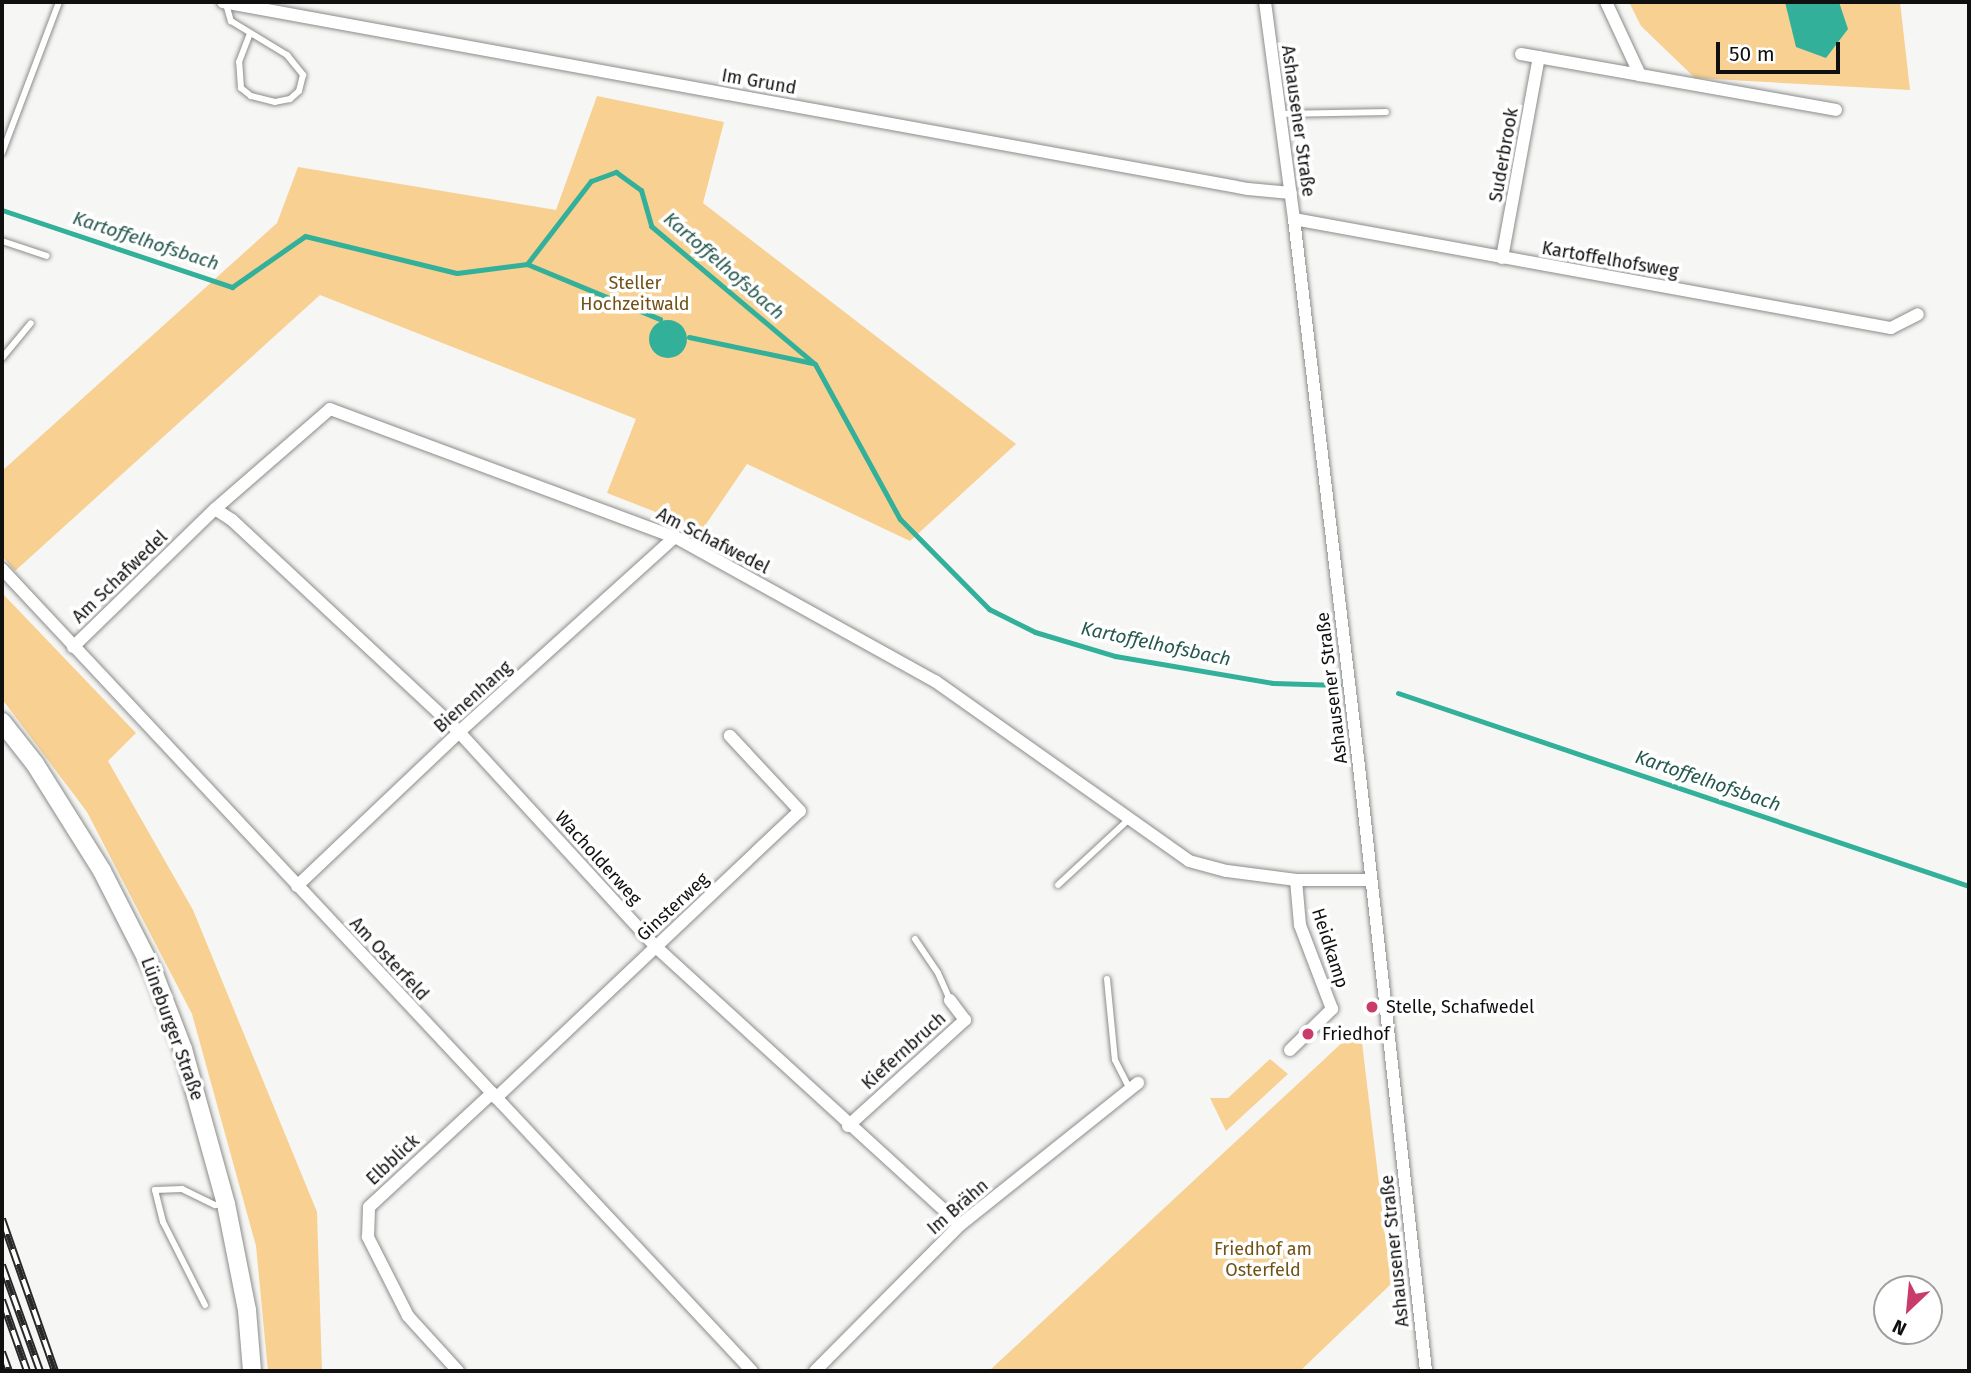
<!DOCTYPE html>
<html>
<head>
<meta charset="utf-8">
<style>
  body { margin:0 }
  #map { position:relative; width:1971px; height:1373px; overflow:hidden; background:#f6f7f4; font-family:"Fira Sans",sans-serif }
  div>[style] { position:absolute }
  .green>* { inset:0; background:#f7d092 }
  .water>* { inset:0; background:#32b09a }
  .round { border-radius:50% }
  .stream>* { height:5px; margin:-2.5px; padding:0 2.5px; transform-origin:2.5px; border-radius:2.5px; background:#32b09a }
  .roads { filter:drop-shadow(0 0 2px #8b8d8a) drop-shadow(0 0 2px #8b8d8a) }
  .service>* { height:6px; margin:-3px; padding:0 3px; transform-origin:3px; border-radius:3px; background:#fff }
  .minor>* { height:12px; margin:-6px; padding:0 6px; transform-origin:6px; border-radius:6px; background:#fff }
  .secondary>* { height:18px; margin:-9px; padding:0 9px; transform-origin:9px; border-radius:9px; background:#fff }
  .rail>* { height:8px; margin-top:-4px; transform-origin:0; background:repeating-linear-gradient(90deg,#fff 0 16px,#282928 0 32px); box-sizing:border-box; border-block:2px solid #282928 }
  .dots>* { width:19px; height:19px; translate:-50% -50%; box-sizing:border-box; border:4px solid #fff; border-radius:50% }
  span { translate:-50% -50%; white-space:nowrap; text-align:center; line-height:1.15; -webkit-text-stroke:7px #fff; paint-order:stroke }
  .street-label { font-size:18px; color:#0f100f }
  .park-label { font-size:18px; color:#715115 }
  .poi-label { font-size:18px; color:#0f100f }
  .left { translate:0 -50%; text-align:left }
  .water-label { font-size:19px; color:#26594e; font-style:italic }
  .frame { position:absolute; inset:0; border:4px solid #0f100f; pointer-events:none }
  .north { position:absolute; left:1873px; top:1275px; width:70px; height:70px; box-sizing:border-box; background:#fff; border:2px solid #9f9f9f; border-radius:50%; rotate:206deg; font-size:19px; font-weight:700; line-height:28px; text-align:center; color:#0f100f }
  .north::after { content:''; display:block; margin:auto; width:24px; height:32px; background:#c83b6b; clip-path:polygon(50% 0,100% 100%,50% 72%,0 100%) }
  .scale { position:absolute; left:1716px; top:42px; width:124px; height:32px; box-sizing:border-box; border:4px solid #0f100f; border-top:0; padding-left:9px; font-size:21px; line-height:24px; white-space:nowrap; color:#0f100f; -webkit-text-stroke:5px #fff; paint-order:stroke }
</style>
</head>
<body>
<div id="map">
  <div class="green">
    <div style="clip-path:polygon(1629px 2px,1900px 2px,1910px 90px,1695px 78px,1641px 26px)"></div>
    <div style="clip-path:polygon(597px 96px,724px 122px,703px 203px,1016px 444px,910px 541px,747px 464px,702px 530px,607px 493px,636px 419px,320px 295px,15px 571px,2px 556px,2px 471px,277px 223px,298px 167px,556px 210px)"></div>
    <div style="clip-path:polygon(2px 593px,136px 733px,108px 761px,193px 910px,317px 1212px,322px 1371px,268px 1371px,256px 1246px,192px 1014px,87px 812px,2px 699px)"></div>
    <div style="clip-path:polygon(1360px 1026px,1391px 1284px,1300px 1371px,989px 1371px)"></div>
    <div style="clip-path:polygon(1270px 1059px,1288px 1074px,1226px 1131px,1210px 1098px,1228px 1098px)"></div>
  </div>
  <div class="water">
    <div style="clip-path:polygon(1785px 2px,1839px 2px,1848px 29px,1826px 58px,1796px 47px)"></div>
    <div class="round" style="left:649px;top:320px;width:38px;height:38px"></div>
  </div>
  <div class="stream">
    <div style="left:2px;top:210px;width:243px;rotate:18.5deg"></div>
    <div style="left:232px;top:287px;width:89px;rotate:-34.9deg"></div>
    <div style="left:305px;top:236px;width:156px;rotate:13.7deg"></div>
    <div style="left:457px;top:273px;width:71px;rotate:-7.3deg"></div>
    <div style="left:527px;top:264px;width:105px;rotate:-52.4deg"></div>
    <div style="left:591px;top:181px;width:27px;rotate:-20deg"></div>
    <div style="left:616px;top:172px;width:31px;rotate:36deg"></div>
    <div style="left:641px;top:190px;width:37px;rotate:74deg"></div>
    <div style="left:651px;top:226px;width:214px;rotate:40.1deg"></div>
    <div style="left:815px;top:364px;width:177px;rotate:61.3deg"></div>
    <div style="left:900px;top:519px;width:127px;rotate:45.3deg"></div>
    <div style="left:989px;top:609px;width:51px;rotate:26.6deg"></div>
    <div style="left:1035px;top:632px;width:84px;rotate:16.7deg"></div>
    <div style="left:1115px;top:656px;width:160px;rotate:9.7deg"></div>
    <div style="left:1273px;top:683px;width:66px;rotate:1.7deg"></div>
    <div style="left:527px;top:264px;width:144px;rotate:22.5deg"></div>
    <div style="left:689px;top:337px;width:126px;rotate:11.9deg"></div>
    <div style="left:1398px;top:693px;width:603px;rotate:18.68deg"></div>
  </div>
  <div class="roads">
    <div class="service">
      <div style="left:226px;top:4px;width:18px;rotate:74deg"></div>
      <div style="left:231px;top:21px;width:66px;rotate:31.3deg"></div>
      <div style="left:287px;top:55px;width:26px;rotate:51deg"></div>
      <div style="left:303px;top:75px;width:16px;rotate:104deg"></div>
      <div style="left:299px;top:91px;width:12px;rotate:138deg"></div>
      <div style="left:290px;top:99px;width:15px;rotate:169deg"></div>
      <div style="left:275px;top:102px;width:25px;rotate:-166deg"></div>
      <div style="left:251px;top:96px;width:13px;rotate:-141deg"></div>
      <div style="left:241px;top:88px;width:26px;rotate:-94deg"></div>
      <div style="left:239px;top:62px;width:30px;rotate:-69deg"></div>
      <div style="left:1281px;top:114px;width:105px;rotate:-1.1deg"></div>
      <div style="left:2px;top:153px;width:161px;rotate:-69.3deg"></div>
      <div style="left:2px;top:241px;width:47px;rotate:18.4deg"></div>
      <div style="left:2px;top:358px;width:45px;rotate:-50.4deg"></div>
      <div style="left:1058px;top:885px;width:97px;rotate:-42.9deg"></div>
      <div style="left:915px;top:939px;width:41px;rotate:55.9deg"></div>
      <div style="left:938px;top:973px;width:30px;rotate:66deg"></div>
      <div style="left:1107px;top:979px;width:81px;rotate:84.4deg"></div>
      <div style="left:1115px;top:1060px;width:33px;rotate:63deg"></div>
      <div style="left:205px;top:1305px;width:93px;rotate:-116.8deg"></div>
      <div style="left:163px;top:1222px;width:33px;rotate:-104deg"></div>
      <div style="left:155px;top:1190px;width:27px;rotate:-2deg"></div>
      <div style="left:182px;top:1189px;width:37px;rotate:26deg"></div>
      <div style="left:215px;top:1205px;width:8px;rotate:-7deg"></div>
    </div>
    <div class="minor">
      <div style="left:223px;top:2px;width:1042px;rotate:10.34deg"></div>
      <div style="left:1248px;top:189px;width:43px;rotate:5.3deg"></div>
      <div style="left:1265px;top:2px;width:219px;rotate:82.4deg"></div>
      <div style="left:1294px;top:219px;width:543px;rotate:83.23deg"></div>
      <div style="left:1358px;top:758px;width:617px;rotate:83.67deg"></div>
      <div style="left:1606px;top:2px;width:81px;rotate:65deg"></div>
      <div style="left:1640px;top:75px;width:199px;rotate:10.1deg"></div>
      <div style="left:1521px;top:54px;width:121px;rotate:10deg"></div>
      <div style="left:1294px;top:219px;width:607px;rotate:10.35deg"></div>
      <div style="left:1891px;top:328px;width:30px;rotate:-27deg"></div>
      <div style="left:1502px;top:258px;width:204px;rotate:-79.6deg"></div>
      <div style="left:215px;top:509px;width:20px;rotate:33deg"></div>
      <div style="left:232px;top:520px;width:311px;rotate:43deg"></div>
      <div style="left:459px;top:732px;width:292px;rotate:47.5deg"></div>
      <div style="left:656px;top:947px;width:412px;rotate:42.4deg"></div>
      <div style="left:2px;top:569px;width:1098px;rotate:46.92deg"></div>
      <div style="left:73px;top:647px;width:198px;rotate:-44.2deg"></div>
      <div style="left:215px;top:509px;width:152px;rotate:-41deg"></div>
      <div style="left:330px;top:409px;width:368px;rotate:20.4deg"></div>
      <div style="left:675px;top:537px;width:297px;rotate:29deg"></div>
      <div style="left:935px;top:681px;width:311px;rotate:35.3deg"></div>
      <div style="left:1189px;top:861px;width:39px;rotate:15deg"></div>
      <div style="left:1227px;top:871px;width:70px;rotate:7.4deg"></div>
      <div style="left:1296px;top:880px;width:74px"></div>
      <div style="left:297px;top:886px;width:224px;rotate:-43.5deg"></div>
      <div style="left:459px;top:732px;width:291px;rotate:-42.1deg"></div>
      <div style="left:1290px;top:1050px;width:59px;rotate:-44.3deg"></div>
      <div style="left:1332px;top:1009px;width:90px;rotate:-110.9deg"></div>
      <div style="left:1300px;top:925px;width:45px;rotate:-95.1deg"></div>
      <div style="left:496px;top:1098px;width:418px;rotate:-43.4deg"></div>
      <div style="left:800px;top:811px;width:103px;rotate:-133deg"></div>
      <div style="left:848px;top:1126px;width:158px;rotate:-42.2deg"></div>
      <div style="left:965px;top:1020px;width:25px;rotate:-127deg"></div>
      <div style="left:458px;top:1371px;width:74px;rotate:-132.3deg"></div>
      <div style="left:408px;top:1316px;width:89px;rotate:-116.9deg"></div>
      <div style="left:368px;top:1237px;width:30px;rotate:-88deg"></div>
      <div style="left:369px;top:1207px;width:168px;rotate:-42.8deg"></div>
      <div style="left:815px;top:1371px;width:206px;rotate:-45.2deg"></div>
      <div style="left:960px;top:1225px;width:228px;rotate:-38.6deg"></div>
    </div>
    <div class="secondary">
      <div style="left:2px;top:722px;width:53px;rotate:51.8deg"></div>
      <div style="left:35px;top:764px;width:126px;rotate:57.9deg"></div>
      <div style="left:102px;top:871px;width:112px;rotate:63deg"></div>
      <div style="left:153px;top:971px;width:84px;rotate:69deg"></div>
      <div style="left:183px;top:1049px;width:161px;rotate:74.5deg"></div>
      <div style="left:226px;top:1204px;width:108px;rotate:78.8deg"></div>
      <div style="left:247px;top:1310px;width:61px;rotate:85.3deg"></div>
    </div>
  </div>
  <div class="rail">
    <div style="left:2px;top:1219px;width:161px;rotate:70.8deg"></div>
    <div style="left:2px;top:1265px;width:113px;rotate:70.3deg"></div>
    <div style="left:2px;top:1300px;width:75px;rotate:70.6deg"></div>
    <div style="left:2px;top:1352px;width:20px;rotate:70deg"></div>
  </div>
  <div class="dots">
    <div style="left:1372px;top:1007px;background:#c83b6b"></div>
    <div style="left:1308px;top:1034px;background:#c83b6b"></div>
  </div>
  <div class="street-label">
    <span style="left:759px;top:82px;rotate:10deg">Im Grund</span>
    <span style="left:1298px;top:121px;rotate:82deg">Ashausener Straße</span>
    <span style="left:1504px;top:155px;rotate:-80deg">Suderbrook</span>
    <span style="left:1610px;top:260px;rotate:10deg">Kartoffelhofsweg</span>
    <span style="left:713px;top:541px;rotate:27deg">Am Schafwedel</span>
    <span style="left:120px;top:577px;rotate:-44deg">Am Schafwedel</span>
    <span style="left:1332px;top:688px;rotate:-97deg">Ashausener Straße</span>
    <span style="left:473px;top:697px;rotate:-42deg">Bienenhang</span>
    <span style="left:598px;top:858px;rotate:48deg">Wacholderweg</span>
    <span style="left:673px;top:907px;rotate:-43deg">Ginsterweg</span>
    <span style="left:1330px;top:948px;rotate:72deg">Heidkamp</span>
    <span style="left:389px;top:959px;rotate:47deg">Am Osterfeld</span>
    <span style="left:172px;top:1029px;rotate:70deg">Lüneburger Straße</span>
    <span style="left:904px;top:1051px;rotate:-42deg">Kiefernbruch</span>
    <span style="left:393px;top:1160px;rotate:-43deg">Elbblick</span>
    <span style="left:958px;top:1207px;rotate:-41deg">Im Brähn</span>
    <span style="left:1395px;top:1251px;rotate:-96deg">Ashausener Straße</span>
  </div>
  <div class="park-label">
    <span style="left:635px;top:294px">Steller<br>Hochzeitwald</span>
    <span style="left:1263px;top:1260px">Friedhof am<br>Osterfeld</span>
  </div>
  <div class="poi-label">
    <span class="left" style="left:1386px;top:1007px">Stelle, Schafwedel</span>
    <span class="left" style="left:1322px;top:1034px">Friedhof</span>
  </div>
  <div class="water-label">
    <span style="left:146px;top:241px;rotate:18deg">Kartoffelhofsbach</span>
    <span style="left:724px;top:266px;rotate:41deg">Kartoffelhofsbach</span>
    <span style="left:1156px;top:644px;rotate:12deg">Kartoffelhofsbach</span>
    <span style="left:1708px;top:781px;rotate:19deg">Kartoffelhofsbach</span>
  </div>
  <div class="frame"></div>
  <div class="north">N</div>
  <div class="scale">50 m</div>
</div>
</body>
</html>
